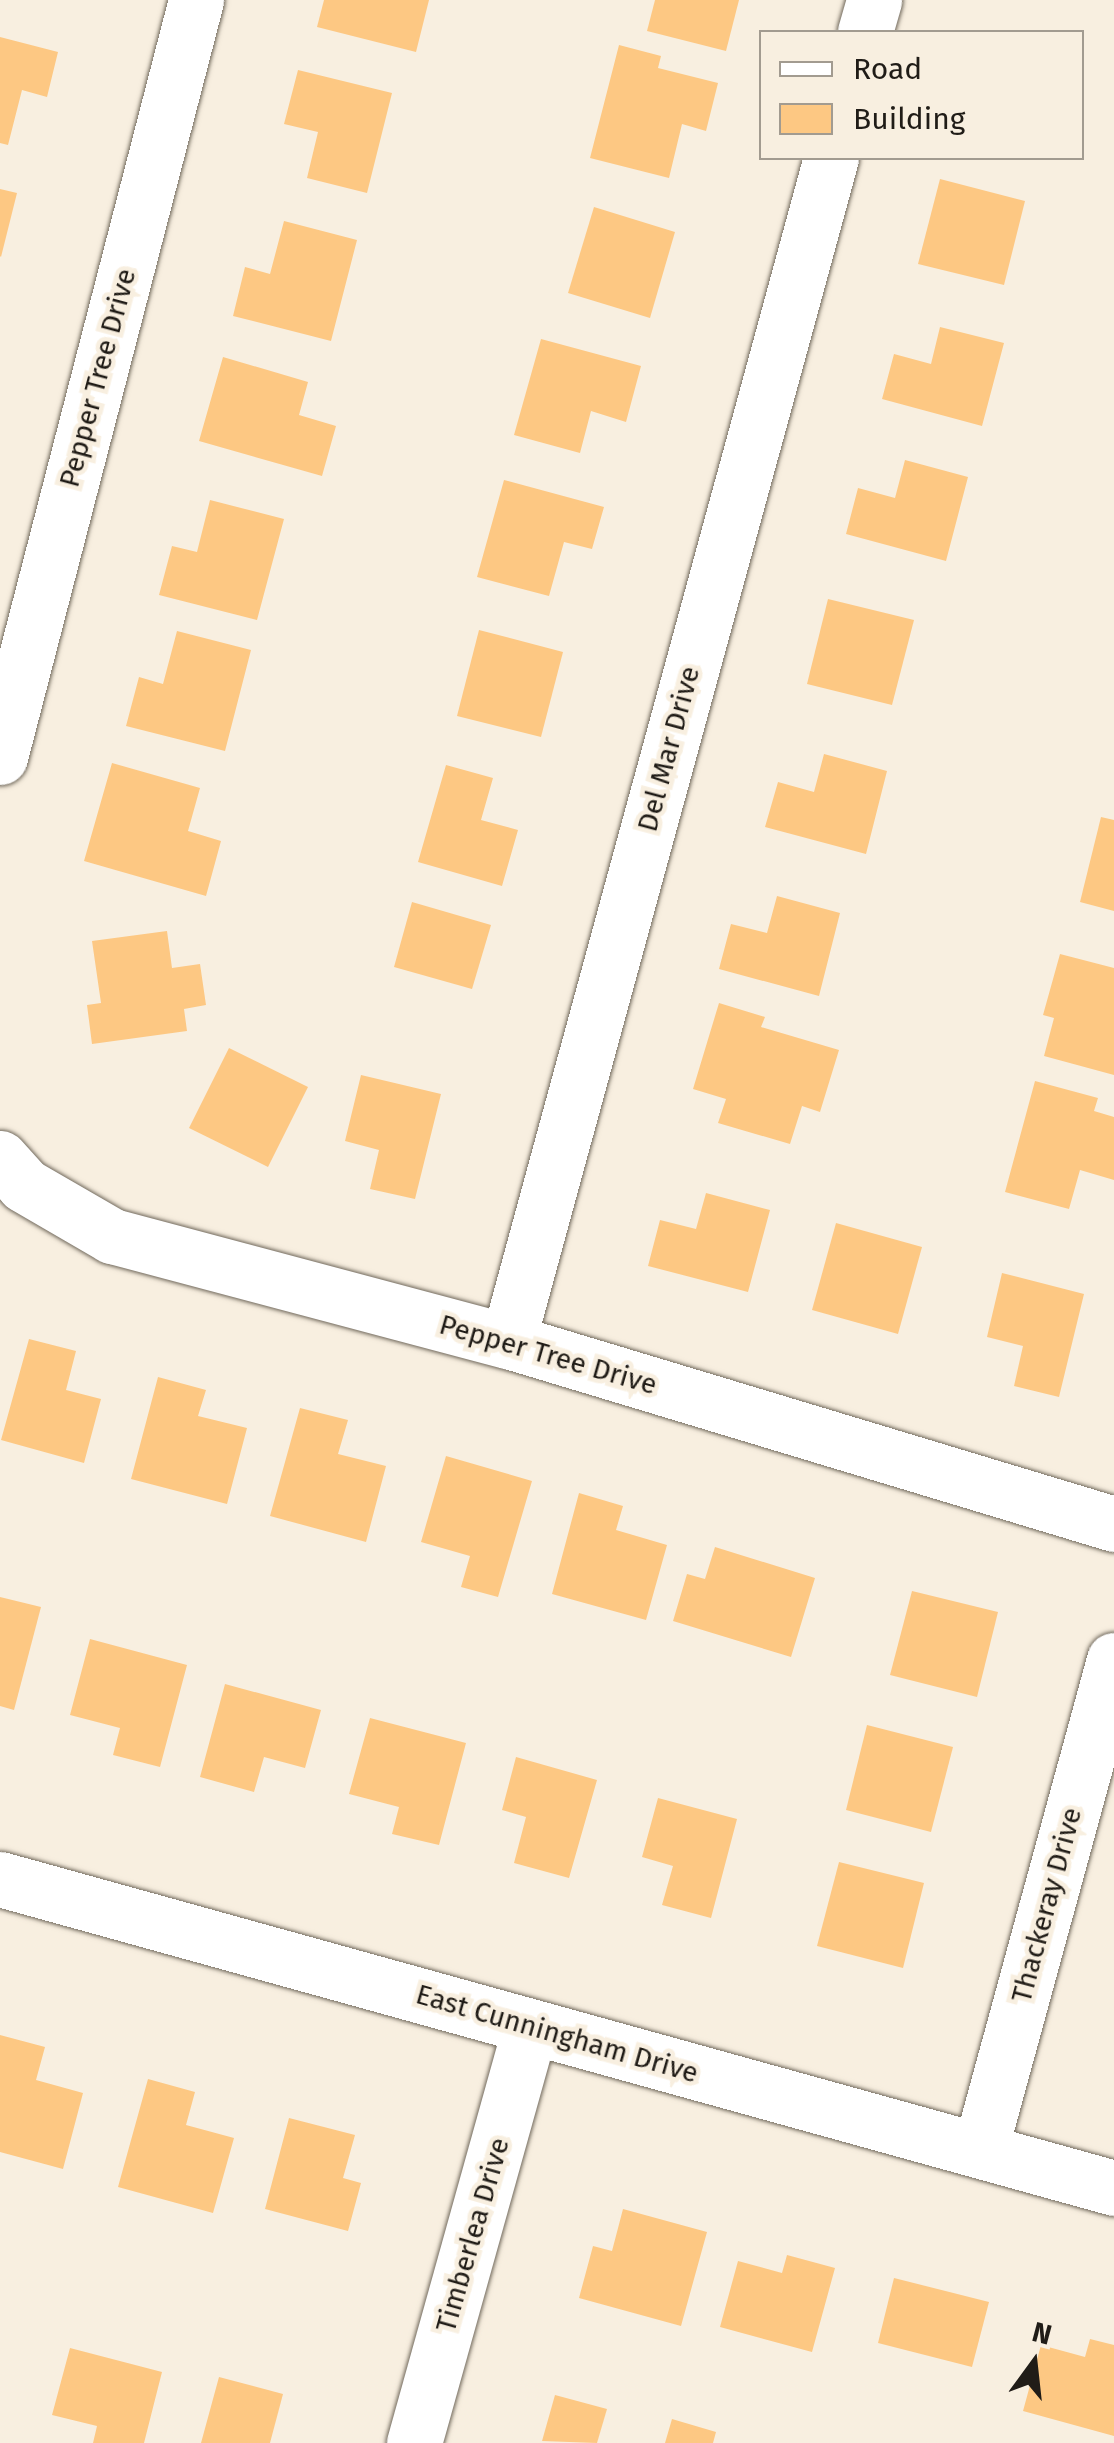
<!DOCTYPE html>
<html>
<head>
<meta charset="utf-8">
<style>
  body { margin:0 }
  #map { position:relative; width:1114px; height:2443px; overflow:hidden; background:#f8efe0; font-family:"Fira Sans",sans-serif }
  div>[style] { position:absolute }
  .building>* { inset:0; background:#fdc883 }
  .roads { filter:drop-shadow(0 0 2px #71695c) drop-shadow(0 0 2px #71695c) }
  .minor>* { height:55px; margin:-27.5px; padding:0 27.5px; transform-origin:27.5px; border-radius:27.5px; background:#fff }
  span { translate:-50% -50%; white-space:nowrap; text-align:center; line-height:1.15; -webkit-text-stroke:9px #f8efe0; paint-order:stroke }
  .street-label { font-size:28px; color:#201c17 }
  .legend { position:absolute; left:759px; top:30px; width:325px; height:130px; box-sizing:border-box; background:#f8efe0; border:2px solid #a29b90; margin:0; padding:12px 18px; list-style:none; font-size:30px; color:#201c17 }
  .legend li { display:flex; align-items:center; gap:20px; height:50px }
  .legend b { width:50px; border:2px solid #a29b90 }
  .north { position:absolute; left:984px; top:2313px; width:100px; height:100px; -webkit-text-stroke:8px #f8efe0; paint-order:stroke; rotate:15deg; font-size:28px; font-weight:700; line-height:40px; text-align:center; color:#201c17 }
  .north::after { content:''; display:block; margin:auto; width:35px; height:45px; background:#201c17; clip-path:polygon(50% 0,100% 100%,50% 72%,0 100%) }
</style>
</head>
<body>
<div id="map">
  <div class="building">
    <div style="clip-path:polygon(324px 0,429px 0,416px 52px,317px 27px)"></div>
    <div style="clip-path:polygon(655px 0,739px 0,726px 51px,647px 31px)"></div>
    <div style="clip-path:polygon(0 37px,58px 52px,47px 97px,22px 90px,8px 145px,0 143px)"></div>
    <div style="clip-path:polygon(619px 45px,661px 56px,658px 68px,718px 83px,706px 131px,682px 124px,669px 178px,590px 158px)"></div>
    <div style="clip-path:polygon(298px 70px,392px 93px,367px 193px,307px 178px,318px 132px,284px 124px)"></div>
    <div style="clip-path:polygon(940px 179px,1025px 201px,1004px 285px,918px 264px)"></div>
    <div style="clip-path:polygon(0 189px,17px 193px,1px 257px,0 256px)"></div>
    <div style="clip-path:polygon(594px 207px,675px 232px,650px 318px,568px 293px)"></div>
    <div style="clip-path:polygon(284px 221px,357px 240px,331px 341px,233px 316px,245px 267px,270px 274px)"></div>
    <div style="clip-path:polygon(940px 327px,1004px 343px,982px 426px,882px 399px,894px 354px,931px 364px)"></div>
    <div style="clip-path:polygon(541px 339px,641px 366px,626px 422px,591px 411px,580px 453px,514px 435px)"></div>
    <div style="clip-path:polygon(223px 357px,308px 382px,299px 415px,336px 426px,322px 476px,199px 441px)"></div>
    <div style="clip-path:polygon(905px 460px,968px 477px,946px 561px,846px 534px,858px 488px,895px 498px)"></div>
    <div style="clip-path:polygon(504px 480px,604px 507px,592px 549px,564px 542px,549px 596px,477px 577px)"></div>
    <div style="clip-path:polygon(210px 500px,284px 519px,257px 620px,159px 595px,172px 546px,197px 552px)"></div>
    <div style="clip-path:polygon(828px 599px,914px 620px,892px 705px,807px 684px)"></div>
    <div style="clip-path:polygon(479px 630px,563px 652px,541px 737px,457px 716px)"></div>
    <div style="clip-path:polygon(177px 631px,251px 650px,225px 751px,126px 726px,139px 677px,163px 684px)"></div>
    <div style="clip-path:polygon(824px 754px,887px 771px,866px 854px,765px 827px,778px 782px,814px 792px)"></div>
    <div style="clip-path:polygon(112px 763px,200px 788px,188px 831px,221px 841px,206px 896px,84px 861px)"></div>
    <div style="clip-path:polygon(446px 765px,493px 778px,481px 820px,518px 830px,502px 886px,418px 862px)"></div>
    <div style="clip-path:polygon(1101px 817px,1114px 820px,1114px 911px,1080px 902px)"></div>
    <div style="clip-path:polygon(777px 896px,840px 913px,819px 996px,719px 969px,731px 924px,767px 933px)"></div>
    <div style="clip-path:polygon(412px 902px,491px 925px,472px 989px,394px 967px)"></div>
    <div style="clip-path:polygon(167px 931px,172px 968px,200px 964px,206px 1005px,184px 1009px,187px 1031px,92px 1044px,87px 1005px,101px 1003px,92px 941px)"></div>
    <div style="clip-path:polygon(1060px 954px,1114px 968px,1114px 1075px,1044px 1056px,1054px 1018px,1043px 1015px)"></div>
    <div style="clip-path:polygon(719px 1003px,765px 1017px,761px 1027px,839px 1050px,820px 1112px,802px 1106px,790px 1144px,718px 1123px,726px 1099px,693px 1089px)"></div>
    <div style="clip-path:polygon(229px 1048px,308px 1087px,268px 1167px,189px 1128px)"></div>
    <div style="clip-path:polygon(361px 1075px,441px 1094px,415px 1199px,370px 1189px,379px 1150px,345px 1141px)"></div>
    <div style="clip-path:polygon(1035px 1081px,1098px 1098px,1094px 1111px,1114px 1117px,1114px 1180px,1080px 1170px,1069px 1209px,1005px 1192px)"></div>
    <div style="clip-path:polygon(706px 1193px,770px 1210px,748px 1292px,648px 1266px,660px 1220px,696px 1229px)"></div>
    <div style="clip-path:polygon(836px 1223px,922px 1247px,898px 1334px,812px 1310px)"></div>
    <div style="clip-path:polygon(1002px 1273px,1084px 1294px,1059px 1397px,1014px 1386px,1023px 1346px,987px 1337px)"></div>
    <div style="clip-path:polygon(29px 1339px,76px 1351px,66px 1390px,101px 1399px,84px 1463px,1px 1440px)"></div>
    <div style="clip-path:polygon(158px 1377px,206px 1390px,198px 1416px,247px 1428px,227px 1504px,131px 1479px)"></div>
    <div style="clip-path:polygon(300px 1408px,348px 1420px,338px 1454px,386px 1466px,366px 1542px,270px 1516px)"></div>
    <div style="clip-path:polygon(446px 1456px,532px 1481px,498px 1597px,461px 1587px,470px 1556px,421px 1542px)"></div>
    <div style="clip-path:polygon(579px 1493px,623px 1506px,616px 1530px,667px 1545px,646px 1620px,552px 1594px)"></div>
    <div style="clip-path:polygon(715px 1547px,815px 1578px,791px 1657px,673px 1621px,687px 1574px,705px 1579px)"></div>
    <div style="clip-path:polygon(912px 1591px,998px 1612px,977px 1697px,890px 1675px)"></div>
    <div style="clip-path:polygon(0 1597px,41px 1607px,14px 1710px,0 1706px)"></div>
    <div style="clip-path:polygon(90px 1639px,187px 1665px,160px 1767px,113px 1755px,120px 1728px,70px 1715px)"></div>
    <div style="clip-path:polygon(225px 1684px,321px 1710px,305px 1768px,264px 1757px,254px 1792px,200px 1777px)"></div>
    <div style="clip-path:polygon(370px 1718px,466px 1743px,439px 1845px,392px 1834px,399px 1807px,349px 1794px)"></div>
    <div style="clip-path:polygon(867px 1725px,953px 1747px,931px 1832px,846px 1810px)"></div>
    <div style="clip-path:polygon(516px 1757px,597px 1780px,569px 1878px,514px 1863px,526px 1817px,502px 1810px)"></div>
    <div style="clip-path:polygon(658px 1798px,737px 1819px,711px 1918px,662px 1905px,673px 1866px,642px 1857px)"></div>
    <div style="clip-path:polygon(839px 1862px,924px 1883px,903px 1968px,817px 1946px)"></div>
    <div style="clip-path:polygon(0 2035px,45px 2047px,36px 2080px,83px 2093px,63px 2169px,0 2152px)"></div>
    <div style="clip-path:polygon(148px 2079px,195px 2092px,186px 2125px,234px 2138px,213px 2213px,118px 2187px)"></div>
    <div style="clip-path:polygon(289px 2118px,355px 2135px,343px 2178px,361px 2183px,348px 2231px,265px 2209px)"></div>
    <div style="clip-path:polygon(623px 2209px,707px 2232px,681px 2326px,579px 2298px,593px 2246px,612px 2251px)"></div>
    <div style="clip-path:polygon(787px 2255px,835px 2268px,812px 2352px,720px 2327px,738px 2261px,782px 2273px)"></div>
    <div style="clip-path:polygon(894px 2278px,989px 2302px,972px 2367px,878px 2343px)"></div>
    <div style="clip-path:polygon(1090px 2339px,1114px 2345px,1114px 2436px,1023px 2411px,1041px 2345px,1085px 2357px)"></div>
    <div style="clip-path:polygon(70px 2348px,162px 2372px,144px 2443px,93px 2443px,97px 2426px,52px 2415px)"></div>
    <div style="clip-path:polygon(219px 2377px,283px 2394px,270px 2443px,201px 2443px)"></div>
    <div style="clip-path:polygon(555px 2395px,607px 2409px,597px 2443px,542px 2441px)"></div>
    <div style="clip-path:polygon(672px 2419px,716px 2432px,713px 2443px,665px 2443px)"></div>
  </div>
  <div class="roads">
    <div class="minor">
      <div style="left:865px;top:32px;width:33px;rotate:-74deg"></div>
      <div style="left:0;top:757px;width:782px;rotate:-75.48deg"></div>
      <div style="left:0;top:1158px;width:36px;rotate:48deg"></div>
      <div style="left:24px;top:1185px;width:102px;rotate:30.1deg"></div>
      <div style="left:112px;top:1236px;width:410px;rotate:14.9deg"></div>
      <div style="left:508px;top:1341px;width:633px;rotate:16.8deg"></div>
      <div style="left:508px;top:1341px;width:1226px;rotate:-74.73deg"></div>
      <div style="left:0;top:1879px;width:1156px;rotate:15.5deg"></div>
      <div style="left:980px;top:2150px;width:508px;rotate:-74.71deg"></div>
      <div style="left:414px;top:2443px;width:432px;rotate:-74.4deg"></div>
    </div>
  </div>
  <div class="street-label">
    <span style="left:98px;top:378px;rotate:-75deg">Pepper Tree Drive</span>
    <span style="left:669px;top:749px;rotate:-75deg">Del Mar Drive</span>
    <span style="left:548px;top:1355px;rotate:16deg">Pepper Tree Drive</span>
    <span style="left:1047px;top:1905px;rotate:-75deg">Thackeray Drive</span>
    <span style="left:557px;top:2034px;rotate:16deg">East Cunningham Drive</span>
    <span style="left:473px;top:2235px;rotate:-74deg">Timberlea Drive</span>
  </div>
  <ul class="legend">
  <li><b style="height:12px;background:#fff"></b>Road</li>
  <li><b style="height:28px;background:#fdc883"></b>Building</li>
  </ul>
  <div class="north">N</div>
</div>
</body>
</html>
